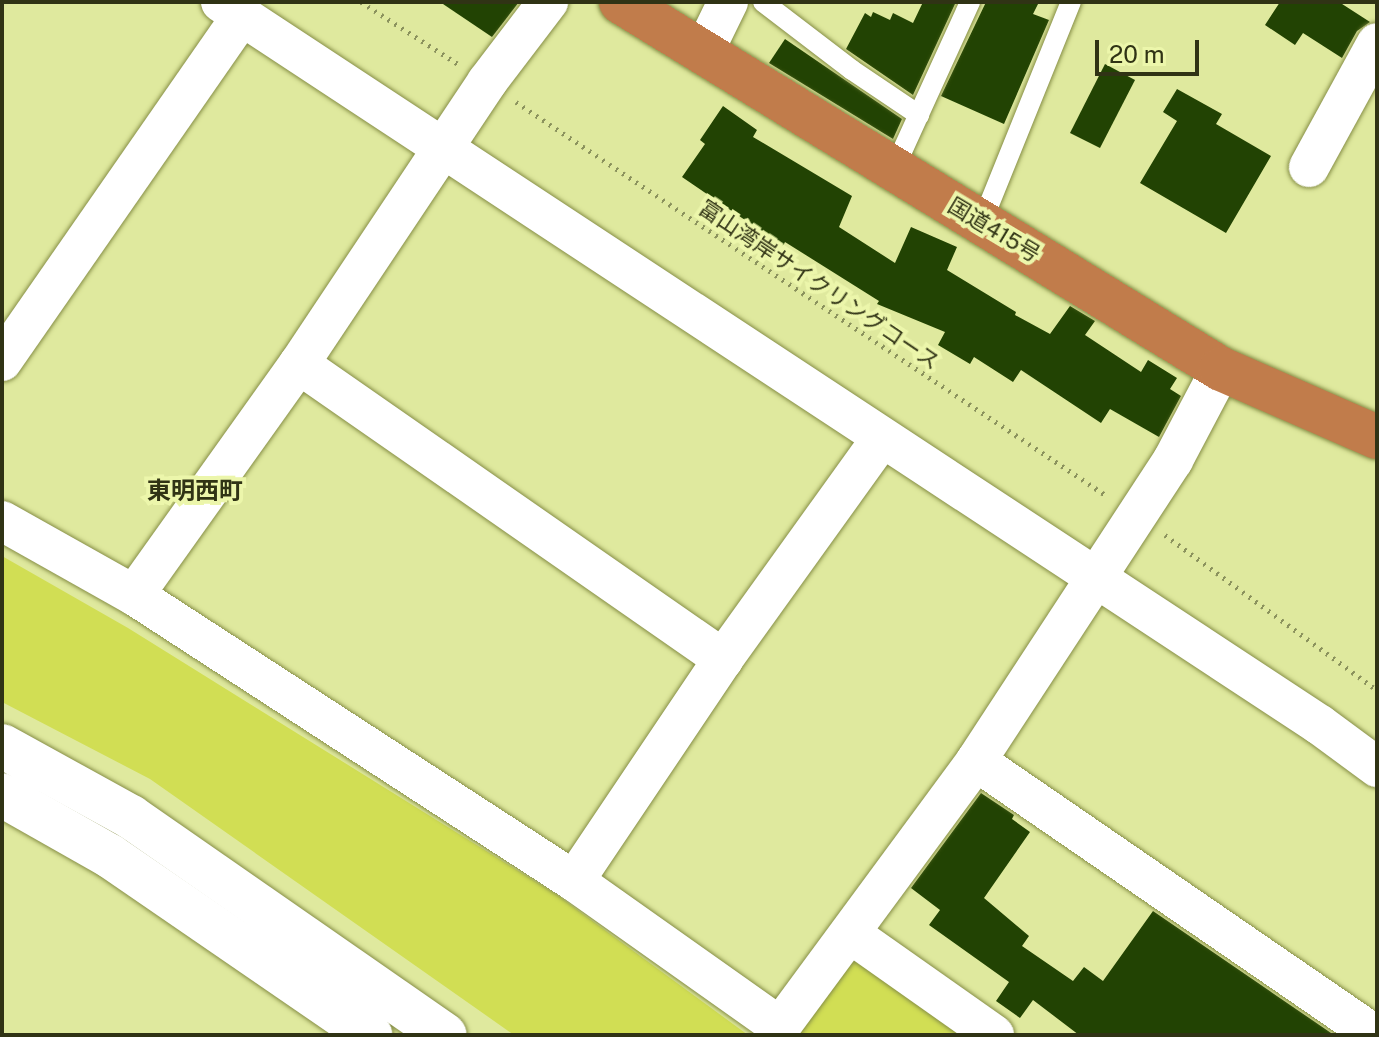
<!DOCTYPE html>
<html>
<head>
<meta charset="utf-8">
<style>
  body { margin:0 }
  #map { position:relative; width:1379px; height:1037px; overflow:hidden; background:#dfe99e; font-family:"Public Sans","Noto Sans JP",sans-serif }
  div>[style] { position:absolute }
  .green>* { inset:0; background:#d1de54 }
  .building>* { inset:0; background:#224303 }
  .path>* { height:5px; margin-top:-2.5px; transform-origin:0; background:repeating-linear-gradient(90deg,#8b925d 0 2px,transparent 0 8px) }
  .roads { filter:drop-shadow(0 0 2px #868e46) drop-shadow(0 0 2px #868e46) }
  .lane>* { height:20px; margin:-10px; padding:0 10px; transform-origin:10px; border-radius:10px; background:#fff }
  .street>* { height:40px; margin:-20px; padding:0 20px; transform-origin:20px; border-radius:20px; background:#fff }
  .secondary>* { height:44px; margin:-22px; padding:0 22px; transform-origin:22px; border-radius:22px; background:#fff }
  .highway>* { height:44px; margin:-22px; padding:0 22px; transform-origin:22px; border-radius:22px; background:#c17c4b }
  span { translate:-50% -50%; white-space:nowrap; text-align:center; line-height:1.15; -webkit-text-stroke:8px #ecf6ab; paint-order:stroke }
  .street-label { font-size:22px; color:#303315 }
  .neighbourhood-label { font-size:24px; color:#303315; font-weight:700 }
  .frame { position:absolute; inset:0; border:4px solid #303315; pointer-events:none }
  .scale { position:absolute; left:1095px; top:40px; width:104px; height:36px; box-sizing:border-box; border:4px solid #303315; border-top:0; padding-left:10px; font-size:24px; line-height:28px; white-space:nowrap; color:#303315; -webkit-text-stroke:6px #ecf6ab; paint-order:stroke }
</style>
</head>
<body>
<div id="map">
  <div class="green">
    <div style="clip-path:polygon(2px 556px,128px 628px,557px 895px,748px 1035px,514px 1035px,150px 779px,2px 702px)"></div>
    <div style="clip-path:polygon(866px 958px,974px 1035px,795px 1035px,849px 963px)"></div>
  </div>
  <div class="building">
    <div style="clip-path:polygon(440px 2px,519px 2px,492px 37px)"></div>
    <div style="clip-path:polygon(923px 2px,955px 4px,913px 95px,846px 49px,865px 13px,871px 17px,873px 12px,890px 20px,893px 13px,913px 23px)"></div>
    <div style="clip-path:polygon(986px 2px,1039px 2px,1033px 14px,1049px 20px,1004px 124px,941px 96px)"></div>
    <div style="clip-path:polygon(1280px 2px,1339px 2px,1370px 22px,1357px 31px,1342px 58px,1303px 33px,1295px 45px,1265px 25px)"></div>
    <div style="clip-path:polygon(785px 39px,902px 119px,893px 139px,769px 63px)"></div>
    <div style="clip-path:polygon(1105px 64px,1135px 80px,1100px 148px,1070px 133px)"></div>
    <div style="clip-path:polygon(1177px 89px,1222px 114px,1216px 124px,1271px 156px,1226px 233px,1140px 183px,1177px 121px,1163px 112px)"></div>
    <div style="clip-path:polygon(723px 106px,757px 130px,753px 137px,852px 196px,839px 227px,895px 263px,911px 227px,957px 247px,947px 270px,1016px 312px,1015px 315px,1050px 334px,1070px 306px,1095px 321px,1085px 335px,1141px 372px,1148px 360px,1177px 378px,1170px 389px,1181px 396px,1159px 437px,1110px 409px,1101px 423px,1021px 370px,1013px 382px,974px 357px,970px 364px,938px 345px,945px 332px,877px 304px,879px 301px,785px 242px,783px 246px,682px 177px,705px 144px,700px 140px)"></div>
    <div style="clip-path:polygon(981px 793px,1014px 815px,1012px 819px,1030px 832px,984px 898px,1029px 936px,1022px 946px,1073px 981px,1084px 967px,1103px 981px,1153px 911px,1334px 1035px,1079px 1035px,1033px 1000px,1020px 1018px,996px 1001px,1009px 982px,929px 925px,940px 910px,911px 888px)"></div>
  </div>
  <div class="path">
    <div style="left:361px;top:2px;width:115px;rotate:32.6deg"></div>
    <div style="left:516px;top:102px;width:710px;rotate:33.69deg"></div>
    <div style="left:1165px;top:535px;width:263px;rotate:36.2deg"></div>
  </div>
  <div class="roads">
    <div class="lane">
      <div style="left:763px;top:2px;width:112px;rotate:37.4deg"></div>
      <div style="left:852px;top:70px;width:81px;rotate:33.9deg"></div>
      <div style="left:894px;top:169px;width:183px;rotate:-65.5deg"></div>
      <div style="left:982px;top:222px;width:237px;rotate:-68deg"></div>
    </div>
    <div class="street">
      <div style="left:221px;top:2px;width:1315px;rotate:33.34deg"></div>
      <div style="left:1320px;top:725px;width:71px;rotate:36.4deg"></div>
      <div style="left:703px;top:53px;width:57px;rotate:-63.9deg"></div>
      <div style="left:1309px;top:167px;width:141px;rotate:-61.3deg"></div>
      <div style="left:2px;top:361px;width:420px;rotate:-55.2deg"></div>
      <div style="left:299px;top:364px;width:517px;rotate:34.83deg"></div>
      <div style="left:2px;top:521px;width:151px;rotate:29.3deg"></div>
      <div style="left:134px;top:595px;width:525px;rotate:33.02deg"></div>
      <div style="left:574px;top:881px;width:252px;rotate:35.3deg"></div>
      <div style="left:780px;top:1027px;width:330px;rotate:-53.6deg"></div>
      <div style="left:976px;top:761px;width:360px;rotate:-56.8deg"></div>
      <div style="left:1173px;top:460px;width:103px;rotate:-62.2deg"></div>
      <div style="left:134px;top:595px;width:284px;rotate:-54.5deg"></div>
      <div style="left:299px;top:364px;width:339px;rotate:-56.3deg"></div>
      <div style="left:487px;top:82px;width:101px;rotate:-52.7deg"></div>
      <div style="left:976px;top:761px;width:484px;rotate:34.5deg"></div>
      <div style="left:574px;top:881px;width:267px;rotate:-56.1deg"></div>
      <div style="left:723px;top:659px;width:272px;rotate:-54.3deg"></div>
      <div style="left:851px;top:934px;width:175px;rotate:35.2deg"></div>
    </div>
    <div class="secondary">
      <div style="left:2px;top:746px;width:147px;rotate:28.8deg"></div>
      <div style="left:131px;top:817px;width:382px;rotate:34.8deg"></div>
      <div style="left:2px;top:795px;width:124px;rotate:29.5deg"></div>
      <div style="left:110px;top:856px;width:316px;rotate:34.5deg"></div>
    </div>
    <div class="highway">
      <div style="left:621px;top:2px;width:703px;rotate:31.45deg"></div>
      <div style="left:1221px;top:369px;width:170px;rotate:23.6deg"></div>
    </div>
  </div>
  <div class="street-label">
    <span style="left:994px;top:230px;rotate:31deg">国道415号</span>
    <span style="left:819px;top:285px;rotate:34deg">富山湾岸サイクリングコース</span>
  </div>
  <div class="neighbourhood-label">
    <span style="left:195px;top:491px">東明西町</span>
  </div>
  <div class="frame"></div>
  <div class="scale">20 m</div>
</div>
</body>
</html>
